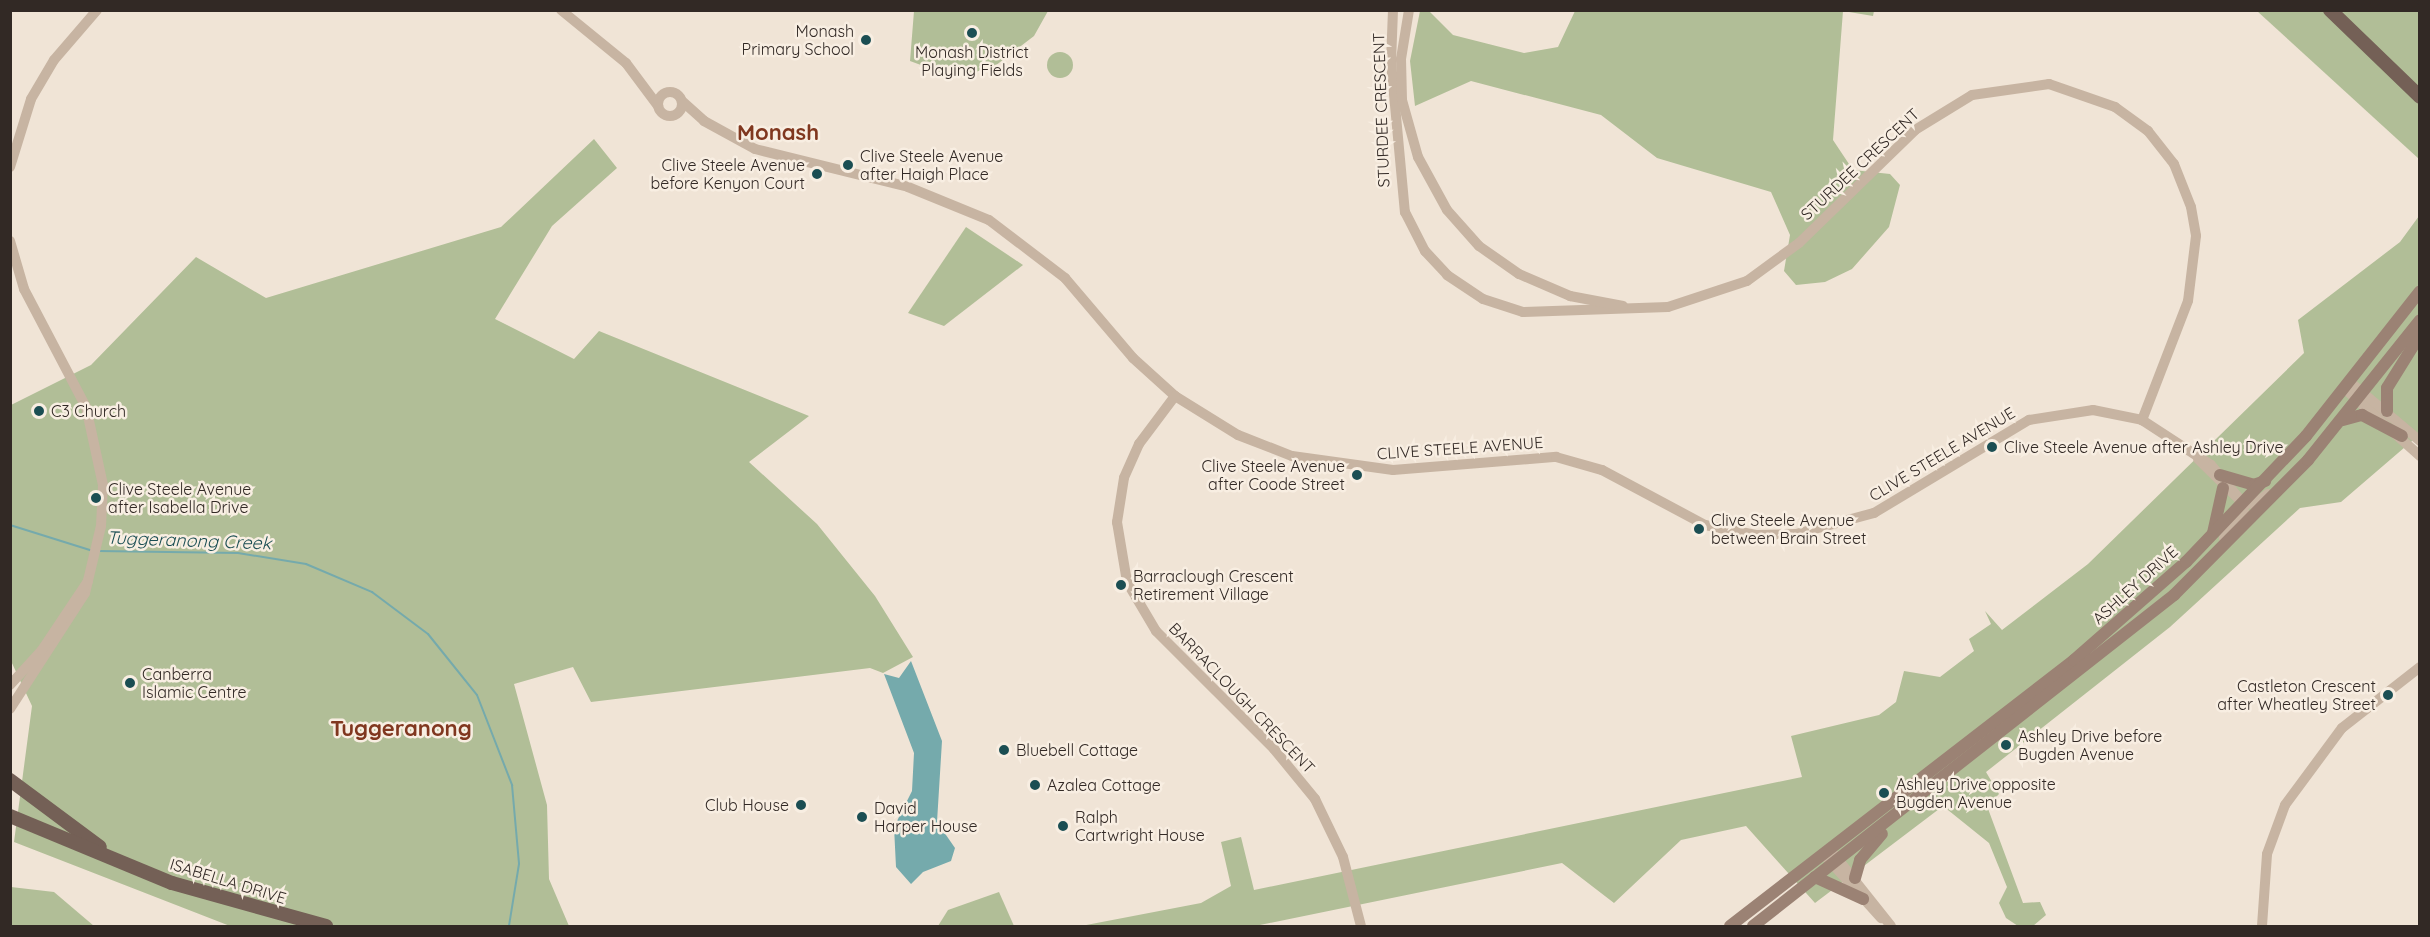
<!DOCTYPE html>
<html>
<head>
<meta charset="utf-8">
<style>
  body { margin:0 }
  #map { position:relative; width:2430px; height:937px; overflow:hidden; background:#f0e4d6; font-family:Quicksand,sans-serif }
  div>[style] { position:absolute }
  .green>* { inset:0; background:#b1be97 }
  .round { border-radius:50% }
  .water>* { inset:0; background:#75aaac }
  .stream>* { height:2px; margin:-1px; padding:0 1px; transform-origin:1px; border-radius:1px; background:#75aaac }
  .tertiary>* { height:10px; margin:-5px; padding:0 5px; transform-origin:5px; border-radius:5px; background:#c7b4a2 }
  .tertiary>.ring { margin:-5px; padding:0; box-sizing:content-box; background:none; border:10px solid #c7b4a2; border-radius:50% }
  .secondary>* { height:12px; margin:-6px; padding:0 6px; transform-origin:6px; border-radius:6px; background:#9b8274 }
  .primary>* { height:14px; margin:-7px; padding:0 7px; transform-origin:7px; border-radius:7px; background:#746056 }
  .dots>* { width:16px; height:16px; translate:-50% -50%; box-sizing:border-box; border:3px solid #f8eee2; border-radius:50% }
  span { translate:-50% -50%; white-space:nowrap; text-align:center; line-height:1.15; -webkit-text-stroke:5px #f8eee2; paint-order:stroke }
  .poi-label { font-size:16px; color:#322925 }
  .right { translate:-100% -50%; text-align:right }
  .left { translate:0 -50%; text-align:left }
  .street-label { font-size:16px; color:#322925 }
  .water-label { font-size:18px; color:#1b4e53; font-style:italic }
  .district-label { font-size:22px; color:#80371f; font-weight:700 }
  .frame { position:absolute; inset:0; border:12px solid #322925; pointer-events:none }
</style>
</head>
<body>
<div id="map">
  <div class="green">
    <div style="clip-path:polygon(914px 11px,914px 10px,1048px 11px,1034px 36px,995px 66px,956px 78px,910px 61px)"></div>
    <div style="clip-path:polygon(1420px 11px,1429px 11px,1453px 35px,1524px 53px,1558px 47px,1575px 11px,1874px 11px,1873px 16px,1843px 11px,1833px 140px,1853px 170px,1890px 174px,1900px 185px,1889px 227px,1852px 269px,1825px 282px,1796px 285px,1784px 271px,1790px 235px,1771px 192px,1657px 158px,1601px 115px,1471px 81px,1415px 106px,1410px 61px)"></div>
    <div style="clip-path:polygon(2257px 11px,2419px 11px,2419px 159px)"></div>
    <div class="round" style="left:1047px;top:52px;width:26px;height:26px"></div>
    <div style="clip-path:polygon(594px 139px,617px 168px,552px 226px,495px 319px,574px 359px,599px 331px,809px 416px,749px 462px,817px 524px,875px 596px,913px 657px,883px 673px,870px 668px,591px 702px,573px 667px,514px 684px,547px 805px,549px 879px,569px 926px,230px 926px,14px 842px,32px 706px,11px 661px,11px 405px,91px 365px,196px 257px,266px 298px,501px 227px)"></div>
    <div style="clip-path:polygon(2419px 216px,2419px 435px,2341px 502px,2300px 508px,2170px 627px,1986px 772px,1999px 794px,1987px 806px,2023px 903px,2040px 902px,2046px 915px,2033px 926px,2018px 926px,2006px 918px,1999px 903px,2007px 887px,1989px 843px,1943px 806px,1815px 903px,1746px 826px,1681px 840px,1614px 903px,1562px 863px,1255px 926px,1081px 926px,1201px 903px,1231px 886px,1221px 842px,1241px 837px,1254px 890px,1802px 777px,1791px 736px,1879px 715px,1896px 702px,1904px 671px,1940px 677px,1974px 651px,1969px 639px,1991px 624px,1985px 611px,2002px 630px,2088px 564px,2304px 353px,2298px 320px,2400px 242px)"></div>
    <div style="clip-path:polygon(966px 227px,1023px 265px,944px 326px,908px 313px)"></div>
    <div style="clip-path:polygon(11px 887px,54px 892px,94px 926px,11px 926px)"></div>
    <div style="clip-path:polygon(999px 892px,1014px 926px,938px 926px,948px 910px)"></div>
  </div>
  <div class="water">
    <div style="clip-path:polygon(911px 661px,942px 741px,937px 822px,955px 848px,951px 861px,923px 872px,911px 884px,896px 867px,894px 827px,912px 791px,914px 753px,884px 674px,899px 678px)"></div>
  </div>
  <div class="stream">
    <div style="left:10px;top:525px;width:87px;rotate:17.4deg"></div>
    <div style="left:98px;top:551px;width:140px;rotate:0.8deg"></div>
    <div style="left:238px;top:553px;width:69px;rotate:9.2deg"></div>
    <div style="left:306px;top:564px;width:72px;rotate:23deg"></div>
    <div style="left:372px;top:592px;width:70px;rotate:36.9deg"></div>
    <div style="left:428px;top:634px;width:78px;rotate:51.2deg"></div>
    <div style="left:477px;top:695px;width:97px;rotate:68.7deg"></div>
    <div style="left:512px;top:785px;width:79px;rotate:84.9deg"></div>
    <div style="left:519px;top:864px;width:63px;rotate:99.2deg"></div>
  </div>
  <div class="tertiary">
    <div style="left:561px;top:10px;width:84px;rotate:39.2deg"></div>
    <div style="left:626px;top:63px;width:54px;rotate:53.3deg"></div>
    <div style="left:1393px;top:10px;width:52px;rotate:92.2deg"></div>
    <div style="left:1391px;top:62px;width:151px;rotate:84.7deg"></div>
    <div style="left:1405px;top:212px;width:44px;rotate:62.9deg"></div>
    <div style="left:1425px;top:251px;width:33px;rotate:47deg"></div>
    <div style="left:1447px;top:275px;width:43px;rotate:33.7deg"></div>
    <div style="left:1483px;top:299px;width:42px;rotate:18deg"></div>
    <div style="left:1523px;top:312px;width:145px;rotate:-2deg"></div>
    <div style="left:1668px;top:307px;width:83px;rotate:-18.2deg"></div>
    <div style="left:1747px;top:281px;width:64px;rotate:-36.2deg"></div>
    <div style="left:1799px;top:243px;width:162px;rotate:-44.2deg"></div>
    <div style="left:1915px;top:130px;width:67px;rotate:-31.6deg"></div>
    <div style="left:1972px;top:95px;width:78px;rotate:-8.1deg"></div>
    <div style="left:2049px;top:84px;width:70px;rotate:19.2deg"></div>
    <div style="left:2115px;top:107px;width:41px;rotate:36deg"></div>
    <div style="left:2148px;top:131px;width:42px;rotate:51.8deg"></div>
    <div style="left:2174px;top:164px;width:46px;rotate:68.4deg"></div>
    <div style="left:2191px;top:207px;width:29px;rotate:80deg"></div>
    <div style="left:2196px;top:236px;width:65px;rotate:97deg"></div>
    <div style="left:2188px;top:301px;width:128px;rotate:111.1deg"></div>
    <div style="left:1409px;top:10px;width:50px;rotate:99.3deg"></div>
    <div style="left:1401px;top:59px;width:41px;rotate:88.6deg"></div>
    <div style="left:1402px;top:100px;width:59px;rotate:74.3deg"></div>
    <div style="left:1418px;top:157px;width:60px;rotate:61.3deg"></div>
    <div style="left:1447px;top:210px;width:48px;rotate:48.4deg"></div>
    <div style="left:1479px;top:246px;width:49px;rotate:35deg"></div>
    <div style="left:1519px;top:274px;width:56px;rotate:23.3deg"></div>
    <div style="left:1570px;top:296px;width:54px;rotate:10.7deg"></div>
    <div class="ring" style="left:658px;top:92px;width:14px;height:14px"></div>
    <div style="left:682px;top:101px;width:30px;rotate:42deg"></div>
    <div style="left:704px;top:121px;width:58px;rotate:28.8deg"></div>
    <div style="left:755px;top:149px;width:158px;rotate:13.9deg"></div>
    <div style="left:908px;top:187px;width:87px;rotate:22.2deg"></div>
    <div style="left:989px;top:220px;width:96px;rotate:37.3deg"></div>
    <div style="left:1065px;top:278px;width:105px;rotate:49.6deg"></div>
    <div style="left:1133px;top:358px;width:57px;rotate:42.1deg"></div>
    <div style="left:1175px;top:396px;width:74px;rotate:31.8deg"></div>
    <div style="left:1238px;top:435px;width:58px;rotate:21.3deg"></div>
    <div style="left:1292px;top:456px;width:102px;rotate:7.9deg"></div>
    <div style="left:1393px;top:470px;width:164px;rotate:-4.6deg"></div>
    <div style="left:1556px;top:457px;width:48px;rotate:15.8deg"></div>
    <div style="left:1602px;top:470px;width:117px;rotate:28.1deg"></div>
    <div style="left:1705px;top:525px;width:52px;rotate:11.1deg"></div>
    <div style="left:1756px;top:535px;width:40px;rotate:-1.4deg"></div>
    <div style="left:1796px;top:534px;width:81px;rotate:-15.1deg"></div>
    <div style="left:1874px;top:513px;width:181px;rotate:-31deg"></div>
    <div style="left:2029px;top:420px;width:65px;rotate:-8.9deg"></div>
    <div style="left:2093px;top:410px;width:50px;rotate:11.5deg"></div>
    <div style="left:2142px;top:420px;width:82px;rotate:33.1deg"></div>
    <div style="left:2211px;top:465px;width:50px;rotate:49.9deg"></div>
    <div style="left:2243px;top:503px;width:10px;rotate:84deg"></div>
    <div style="left:2244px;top:513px;width:32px;rotate:129deg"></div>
    <div style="left:10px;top:167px;width:71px;rotate:-72.8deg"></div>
    <div style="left:31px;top:99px;width:45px;rotate:-59.5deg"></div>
    <div style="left:54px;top:60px;width:66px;rotate:-49.3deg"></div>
    <div style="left:10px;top:241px;width:50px;rotate:73.7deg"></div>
    <div style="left:24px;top:289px;width:133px;rotate:62.3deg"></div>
    <div style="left:86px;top:407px;width:80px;rotate:77.7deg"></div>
    <div style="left:103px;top:485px;width:41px;rotate:92.8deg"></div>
    <div style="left:101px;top:526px;width:69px;rotate:103.4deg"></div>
    <div style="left:85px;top:593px;width:138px;rotate:122.9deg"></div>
    <div style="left:2350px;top:382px;width:92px;rotate:40.1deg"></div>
    <div style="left:2345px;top:389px;width:101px;rotate:41.8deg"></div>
    <div style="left:1175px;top:396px;width:60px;rotate:126.9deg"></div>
    <div style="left:1139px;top:444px;width:37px;rotate:114deg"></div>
    <div style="left:1124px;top:478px;width:45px;rotate:99deg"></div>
    <div style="left:1117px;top:522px;width:61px;rotate:80.5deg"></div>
    <div style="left:1127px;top:582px;width:57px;rotate:59.4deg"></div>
    <div style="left:1156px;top:631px;width:167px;rotate:45deg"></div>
    <div style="left:1274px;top:749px;width:65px;rotate:50.6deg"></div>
    <div style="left:1315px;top:799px;width:64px;rotate:64.2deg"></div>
    <div style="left:1343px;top:857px;width:71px;rotate:75.4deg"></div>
    <div style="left:2198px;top:459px;width:63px;rotate:44.4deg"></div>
    <div style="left:2243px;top:503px;width:11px;rotate:5deg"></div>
    <div style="left:2254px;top:504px;width:17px;rotate:-36deg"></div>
    <div style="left:10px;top:685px;width:47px;rotate:-47.6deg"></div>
    <div style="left:42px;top:650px;width:83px;rotate:-56.3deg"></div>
    <div style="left:1833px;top:853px;width:93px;rotate:51.5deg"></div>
    <div style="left:1827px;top:858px;width:81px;rotate:48deg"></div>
    <div style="left:2262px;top:926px;width:72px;rotate:-86deg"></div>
    <div style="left:2267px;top:854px;width:52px;rotate:-69.8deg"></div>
    <div style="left:2285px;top:805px;width:96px;rotate:-53.5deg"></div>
    <div style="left:2342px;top:728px;width:99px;rotate:-38deg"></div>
  </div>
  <div class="secondary">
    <div style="left:2387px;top:411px;width:23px;rotate:-90deg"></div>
    <div style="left:2387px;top:388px;width:62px;rotate:-58.1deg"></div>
    <div style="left:2343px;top:420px;width:20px;rotate:-15deg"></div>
    <div style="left:2362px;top:415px;width:45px;rotate:27.7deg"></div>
    <div style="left:2220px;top:475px;width:35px;rotate:16deg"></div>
    <div style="left:2254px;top:485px;width:12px;rotate:-20deg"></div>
    <div style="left:2213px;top:533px;width:46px;rotate:-77.5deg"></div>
    <div style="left:1815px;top:877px;width:53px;rotate:24.6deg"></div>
    <div style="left:1855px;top:878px;width:19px;rotate:-74deg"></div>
    <div style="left:1860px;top:860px;width:34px;rotate:-50deg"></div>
    <div style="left:1730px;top:926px;width:435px;rotate:-37.7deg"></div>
    <div style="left:2074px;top:660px;width:149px;rotate:-41.2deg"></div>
    <div style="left:2186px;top:562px;width:174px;rotate:-46.4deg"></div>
    <div style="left:2306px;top:436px;width:184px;rotate:-51.8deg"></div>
    <div style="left:1753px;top:926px;width:536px;rotate:-38.18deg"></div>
    <div style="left:2174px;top:595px;width:190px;rotate:-45.2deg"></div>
    <div style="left:2308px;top:460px;width:179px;rotate:-51.3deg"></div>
  </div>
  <div class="primary">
    <div style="left:2330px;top:10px;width:125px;rotate:44deg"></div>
    <div style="left:10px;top:780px;width:112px;rotate:36.7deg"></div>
    <div style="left:10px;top:816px;width:175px;rotate:22.5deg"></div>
    <div style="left:172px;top:883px;width:160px;rotate:15.6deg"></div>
  </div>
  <div class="dots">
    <div style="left:972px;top:33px;background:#1b4e53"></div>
    <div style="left:866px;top:40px;background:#1b4e53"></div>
    <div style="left:848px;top:165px;background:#1b4e53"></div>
    <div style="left:817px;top:174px;background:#1b4e53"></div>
    <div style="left:39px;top:411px;background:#1b4e53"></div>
    <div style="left:1992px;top:447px;background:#1b4e53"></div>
    <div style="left:1357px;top:475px;background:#1b4e53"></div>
    <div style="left:96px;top:498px;background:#1b4e53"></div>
    <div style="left:1699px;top:529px;background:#1b4e53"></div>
    <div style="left:1121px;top:585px;background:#1b4e53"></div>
    <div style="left:130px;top:683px;background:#1b4e53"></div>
    <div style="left:2388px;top:695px;background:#1b4e53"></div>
    <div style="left:2006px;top:745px;background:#1b4e53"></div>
    <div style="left:1004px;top:750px;background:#1b4e53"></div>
    <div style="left:1035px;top:785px;background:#1b4e53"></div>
    <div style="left:1884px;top:793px;background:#1b4e53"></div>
    <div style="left:801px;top:805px;background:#1b4e53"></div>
    <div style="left:862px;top:817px;background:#1b4e53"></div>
    <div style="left:1063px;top:826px;background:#1b4e53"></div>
  </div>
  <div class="poi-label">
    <span class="right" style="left:854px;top:40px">Monash<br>Primary School</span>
    <span style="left:972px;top:61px">Monash District<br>Playing Fields</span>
    <span class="left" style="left:860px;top:165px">Clive Steele Avenue<br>after Haigh Place</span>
    <span class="right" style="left:805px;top:174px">Clive Steele Avenue<br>before Kenyon Court</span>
    <span class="left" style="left:51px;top:411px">C3 Church</span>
    <span class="left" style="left:2004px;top:447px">Clive Steele Avenue after Ashley Drive</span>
    <span class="right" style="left:1345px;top:475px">Clive Steele Avenue<br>after Coode Street</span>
    <span class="left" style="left:108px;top:498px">Clive Steele Avenue<br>after Isabella Drive</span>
    <span class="left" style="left:1711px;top:529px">Clive Steele Avenue<br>between Brain Street</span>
    <span class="left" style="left:1133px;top:585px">Barraclough Crescent<br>Retirement Village</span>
    <span class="left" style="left:142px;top:683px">Canberra<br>Islamic Centre</span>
    <span class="right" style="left:2376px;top:695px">Castleton Crescent<br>after Wheatley Street</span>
    <span class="left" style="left:2018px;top:745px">Ashley Drive before<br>Bugden Avenue</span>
    <span class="left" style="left:1016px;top:750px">Bluebell Cottage</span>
    <span class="left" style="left:1896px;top:793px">Ashley Drive opposite<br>Bugden Avenue</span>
    <span class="left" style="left:1047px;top:785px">Azalea Cottage</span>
    <span class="right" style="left:789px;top:805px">Club House</span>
    <span class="left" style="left:874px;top:817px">David<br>Harper House</span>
    <span class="left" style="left:1075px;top:826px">Ralph<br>Cartwright House</span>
  </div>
  <div class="street-label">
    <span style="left:1381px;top:110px;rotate:-92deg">STURDEE CRESCENT</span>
    <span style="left:1860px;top:164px;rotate:-43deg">STURDEE CRESCENT</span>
    <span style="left:1460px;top:448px;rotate:-4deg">CLIVE STEELE AVENUE</span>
    <span style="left:1942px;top:454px;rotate:-31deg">CLIVE STEELE AVENUE</span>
    <span style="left:2135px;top:585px;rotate:-42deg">ASHLEY DRIVE</span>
    <span style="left:1242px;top:698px;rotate:46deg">BARRACLOUGH CRESCENT</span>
    <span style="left:228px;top:881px;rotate:17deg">ISABELLA DRIVE</span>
  </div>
  <div class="water-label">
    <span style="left:189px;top:541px;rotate:2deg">Tuggeranong Creek</span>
  </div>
  <div class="district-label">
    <span style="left:778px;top:133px">Monash</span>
    <span style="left:401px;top:729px">Tuggeranong</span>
  </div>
  <div class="frame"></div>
</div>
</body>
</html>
